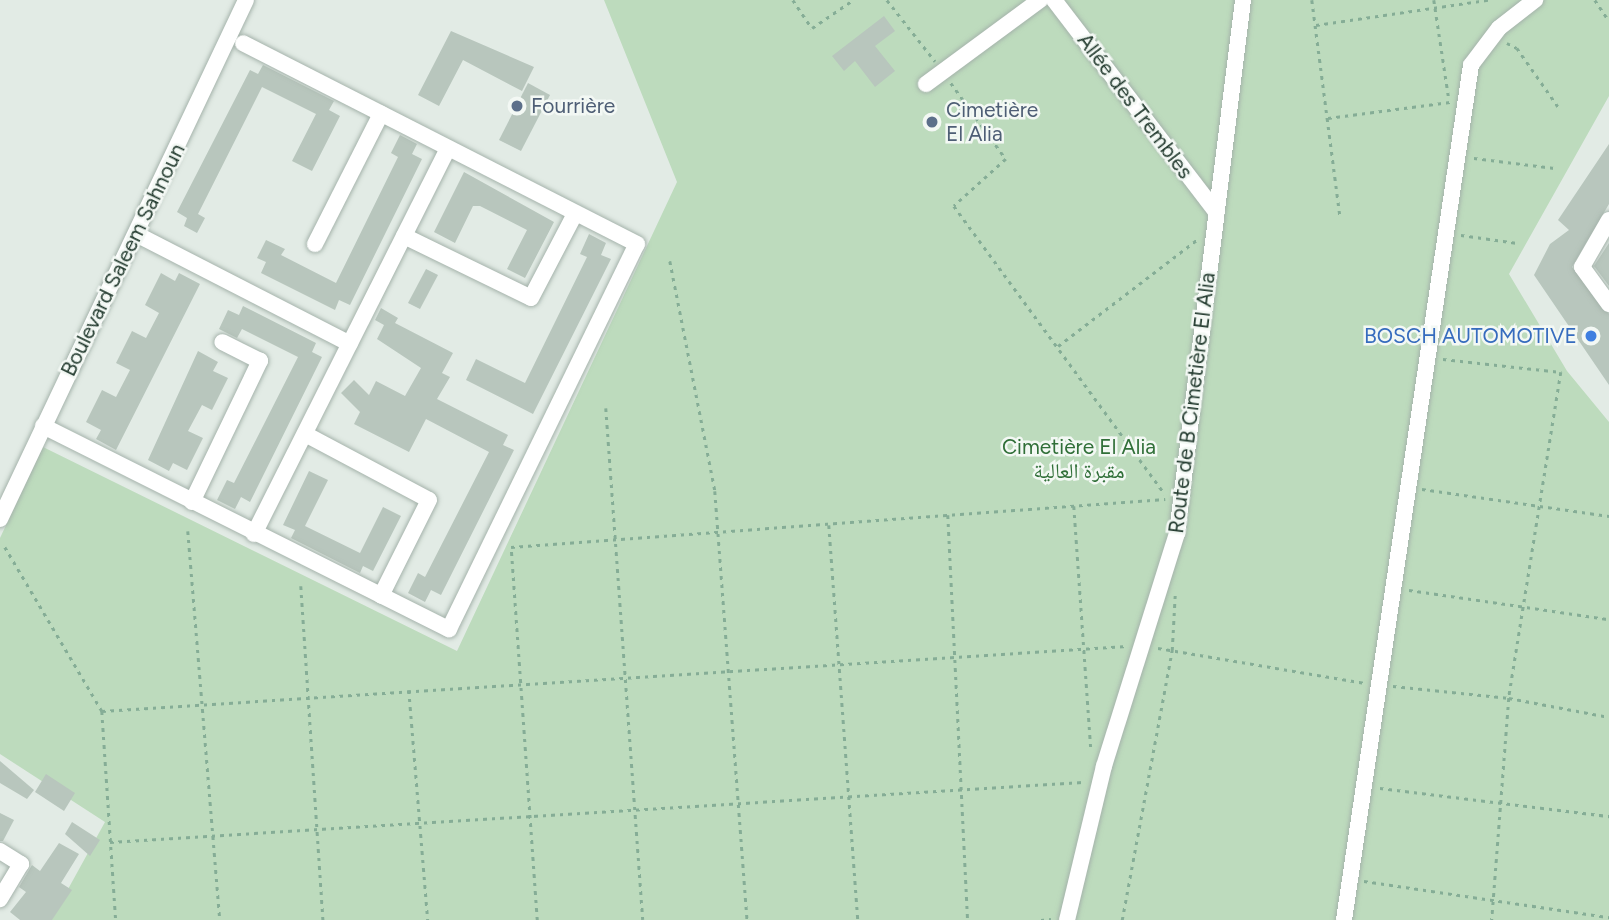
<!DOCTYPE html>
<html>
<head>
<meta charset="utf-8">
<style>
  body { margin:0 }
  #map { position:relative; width:1609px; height:920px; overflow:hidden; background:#e2ebe5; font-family:Figtree,"Noto Naskh Arabic",sans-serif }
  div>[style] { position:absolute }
  .green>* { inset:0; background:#bddbbd }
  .building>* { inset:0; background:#b8c6bd }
  .path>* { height:2.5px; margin-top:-1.25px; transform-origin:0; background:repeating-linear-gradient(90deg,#85ad96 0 3.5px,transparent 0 8.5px) }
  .roads { filter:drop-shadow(0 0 2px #a5b3ab) drop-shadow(0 0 2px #a5b3ab) }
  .minor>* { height:16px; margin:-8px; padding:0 8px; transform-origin:8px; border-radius:8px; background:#fff }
  .dots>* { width:19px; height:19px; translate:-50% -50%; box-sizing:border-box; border:4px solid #f3f8f4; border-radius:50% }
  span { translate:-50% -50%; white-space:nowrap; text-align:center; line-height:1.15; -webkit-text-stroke:5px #f3f8f4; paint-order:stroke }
  .service-label { font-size:21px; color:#4e5e75 }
  .left { translate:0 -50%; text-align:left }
  .street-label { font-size:21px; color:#233b2f }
  .shop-label { font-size:21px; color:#366cbe }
  .right { translate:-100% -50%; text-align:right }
  .park-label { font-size:21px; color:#306f38 }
</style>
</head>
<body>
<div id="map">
  <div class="green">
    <div style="clip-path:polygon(604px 0,1609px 0,1609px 96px,1509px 274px,1567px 371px,1609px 422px,1609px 920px,51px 920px,105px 822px,0 754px,0 538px,43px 447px,457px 651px,677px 182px)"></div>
  </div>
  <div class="building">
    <div style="clip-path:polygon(884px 16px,895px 31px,875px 46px,895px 71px,875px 87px,855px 61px,844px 71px,832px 56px)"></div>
    <div style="clip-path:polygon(451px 31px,534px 67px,522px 91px,463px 60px,439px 106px,418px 95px)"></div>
    <div style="clip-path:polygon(263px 65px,334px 101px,329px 110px,340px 116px,312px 171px,292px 161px,316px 114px,262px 87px,198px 214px,205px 218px,197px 233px,184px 226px,187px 218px,177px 212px,250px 70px,258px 74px)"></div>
    <div style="clip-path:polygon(528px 83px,550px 95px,521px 151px,499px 140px)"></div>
    <div style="clip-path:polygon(400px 135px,417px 144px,412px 154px,422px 159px,350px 305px,339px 300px,335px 310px,261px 273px,266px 262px,257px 258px,266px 240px,285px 249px,281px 255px,336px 283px,398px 157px,391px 153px)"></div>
    <div style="clip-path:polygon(1609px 144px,1609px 204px,1572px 267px,1609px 314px,1609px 385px,1534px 275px,1550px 244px,1569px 230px,1558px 220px)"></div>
    <div style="clip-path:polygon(464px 172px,554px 222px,525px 278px,507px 269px,527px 230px,480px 206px,473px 206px,455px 243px,434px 232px)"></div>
    <div style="clip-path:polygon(589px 234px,606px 243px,601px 255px,611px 259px,533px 414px,466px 380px,476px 359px,525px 383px,587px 257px,580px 254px)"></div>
    <div style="clip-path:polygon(1609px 243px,1609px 286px,1594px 266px)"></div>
    <div style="clip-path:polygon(426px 269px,438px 275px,420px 309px,408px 303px)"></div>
    <div style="clip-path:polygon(161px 273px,175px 281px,179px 273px,200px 284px,116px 450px,96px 439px,101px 430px,86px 422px,102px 390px,116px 397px,130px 370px,116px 363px,132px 331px,146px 338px,159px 313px,145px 305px)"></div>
    <div style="clip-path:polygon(243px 306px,316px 343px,312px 352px,322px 357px,250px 502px,241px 497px,235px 509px,217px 500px,227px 480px,234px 483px,298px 357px,242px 329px,237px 338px,219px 329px,228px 310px,239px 315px)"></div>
    <div style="clip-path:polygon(381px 308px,398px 318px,395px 323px,453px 353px,442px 373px,450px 377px,437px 399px,508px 435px,503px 445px,514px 450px,441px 595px,431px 590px,425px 602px,408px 593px,418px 573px,425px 577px,489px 452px,426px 419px,409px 452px,354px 424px,360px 412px,341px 393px,354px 380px,369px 395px,376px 381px,405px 396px,421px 368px,377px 339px,384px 325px,375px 320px)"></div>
    <div style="clip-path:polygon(198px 351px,218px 362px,213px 371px,228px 378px,212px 410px,202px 405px,188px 431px,203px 438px,187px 470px,173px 463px,169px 471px,148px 460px)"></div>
    <div style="clip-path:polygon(309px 471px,328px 480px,305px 526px,360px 553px,383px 507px,401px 516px,373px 571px,363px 566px,360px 573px,291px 538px,295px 530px,283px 525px)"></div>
    <div style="clip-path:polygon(0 761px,34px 790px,27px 799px,0 783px)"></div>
    <div style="clip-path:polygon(46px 774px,75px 793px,64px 811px,35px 792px)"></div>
    <div style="clip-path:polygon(0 813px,14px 820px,3px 841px,0 841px)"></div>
    <div style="clip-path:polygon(72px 822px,100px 840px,90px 856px,65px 834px)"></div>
    <div style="clip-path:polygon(59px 843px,79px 854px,61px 883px,72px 890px,52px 920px,20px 920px,10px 912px,26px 892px,19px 887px,32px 865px,40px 871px)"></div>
  </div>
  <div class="path">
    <div style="left:793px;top:0;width:34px;rotate:56deg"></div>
    <div style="left:812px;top:28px;width:50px;rotate:-34.3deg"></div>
    <div style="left:887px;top:0;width:78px;rotate:51.8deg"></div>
    <div style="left:1312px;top:0;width:218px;rotate:82.6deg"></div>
    <div style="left:1434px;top:0;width:100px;rotate:81.4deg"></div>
    <div style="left:1595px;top:0;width:25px;rotate:56deg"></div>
    <div style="left:1316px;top:25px;width:174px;rotate:-8.3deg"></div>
    <div style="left:1507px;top:43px;width:11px;rotate:27deg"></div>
    <div style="left:1517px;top:48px;width:73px;rotate:55deg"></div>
    <div style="left:951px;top:83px;width:94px;rotate:54.1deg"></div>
    <div style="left:1006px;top:159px;width:70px;rotate:137.9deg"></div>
    <div style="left:954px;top:206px;width:357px;rotate:53.8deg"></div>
    <div style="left:1328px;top:118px;width:123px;rotate:-7.5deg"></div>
    <div style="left:1474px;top:158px;width:81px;rotate:7.1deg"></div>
    <div style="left:1461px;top:235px;width:57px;rotate:8.1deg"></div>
    <div style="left:670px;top:261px;width:234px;rotate:78.9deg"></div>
    <div style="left:715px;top:491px;width:430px;rotate:85.7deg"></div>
    <div style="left:1058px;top:346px;width:176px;rotate:-37.4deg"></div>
    <div style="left:1443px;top:359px;width:119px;rotate:6.3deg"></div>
    <div style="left:1561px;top:372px;width:330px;rotate:99.1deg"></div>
    <div style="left:1509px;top:698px;width:223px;rotate:94.4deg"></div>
    <div style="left:606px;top:408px;width:513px;rotate:85.87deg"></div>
    <div style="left:1422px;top:489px;width:189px;rotate:8.2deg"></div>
    <div style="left:1074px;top:506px;width:246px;rotate:86deg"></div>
    <div style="left:948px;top:515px;width:405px;rotate:87.2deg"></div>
    <div style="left:829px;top:525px;width:396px;rotate:85.8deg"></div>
    <div style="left:188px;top:531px;width:390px;rotate:85.3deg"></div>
    <div style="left:5px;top:547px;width:191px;rotate:59.4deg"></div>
    <div style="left:102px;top:711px;width:1027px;rotate:-3.63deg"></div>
    <div style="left:301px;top:586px;width:335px;rotate:86.2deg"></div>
    <div style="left:1409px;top:590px;width:202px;rotate:8.3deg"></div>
    <div style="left:1158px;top:648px;width:210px;rotate:9.6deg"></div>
    <div style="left:1393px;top:686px;width:117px;rotate:5.9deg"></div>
    <div style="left:1509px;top:698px;width:102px;rotate:10.8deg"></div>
    <div style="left:409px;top:690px;width:231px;rotate:85.3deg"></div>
    <div style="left:102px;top:711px;width:209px;rotate:86.2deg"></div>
    <div style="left:1380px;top:788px;width:231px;rotate:7deg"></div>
    <div style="left:110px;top:842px;width:975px;rotate:-3.53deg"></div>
    <div style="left:1364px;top:881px;width:248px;rotate:8.4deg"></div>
    <div style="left:537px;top:920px;width:374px;rotate:-94deg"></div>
    <div style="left:511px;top:547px;width:656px;rotate:-4.2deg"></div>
    <div style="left:1041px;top:920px;width:10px;rotate:-6deg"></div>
    <div style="left:1122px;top:920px;width:275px;rotate:-79.5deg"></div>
    <div style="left:1172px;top:650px;width:56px;rotate:-86.9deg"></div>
  </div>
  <div class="roads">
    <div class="minor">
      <div style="left:1054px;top:0;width:267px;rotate:52.6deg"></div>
      <div style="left:926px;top:84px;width:142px;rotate:-36.4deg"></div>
      <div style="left:1609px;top:220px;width:54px;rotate:119.9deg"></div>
      <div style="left:1582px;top:267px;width:46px;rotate:53.9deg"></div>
      <div style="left:138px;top:235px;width:238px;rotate:27.2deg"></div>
      <div style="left:404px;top:236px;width:141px;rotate:26deg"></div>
      <div style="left:531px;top:298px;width:95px;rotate:-62.4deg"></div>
      <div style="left:315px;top:244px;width:146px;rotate:-63.1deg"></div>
      <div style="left:43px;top:426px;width:454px;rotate:26.6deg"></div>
      <div style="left:449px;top:629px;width:428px;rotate:-64deg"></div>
      <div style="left:637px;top:244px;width:442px;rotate:-153deg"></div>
      <div style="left:305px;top:434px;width:140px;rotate:28deg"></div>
      <div style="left:429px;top:500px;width:107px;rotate:116.6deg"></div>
      <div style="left:192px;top:502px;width:157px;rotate:-64.3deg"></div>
      <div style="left:260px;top:361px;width:42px;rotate:-153.4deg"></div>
      <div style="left:0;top:519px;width:574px;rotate:-64.64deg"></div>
      <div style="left:254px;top:534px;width:431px;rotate:-63.3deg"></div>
      <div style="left:0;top:851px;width:25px;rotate:32deg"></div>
      <div style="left:21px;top:864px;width:41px;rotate:121deg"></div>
      <div style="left:1067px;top:920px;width:158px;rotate:-76.5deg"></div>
      <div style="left:1104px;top:766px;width:244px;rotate:-72.6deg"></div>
      <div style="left:1177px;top:533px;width:537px;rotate:-82.94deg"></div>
      <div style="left:1344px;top:920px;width:864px;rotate:-81.55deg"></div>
      <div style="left:1471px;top:65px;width:46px;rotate:-52.9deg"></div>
      <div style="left:1499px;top:28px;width:46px;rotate:-37.9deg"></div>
    </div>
  </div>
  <div class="dots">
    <div style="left:517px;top:106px;background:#5c6f8a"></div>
    <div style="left:932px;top:122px;background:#5c6f8a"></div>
    <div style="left:1591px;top:336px;background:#3f7fe0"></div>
  </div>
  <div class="service-label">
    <span class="left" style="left:531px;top:106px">Fourrière</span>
    <span class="left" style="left:946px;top:122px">Cimetière<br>El Alia</span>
  </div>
  <div class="street-label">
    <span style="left:1135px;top:106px;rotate:53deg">Allée des Trembles</span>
    <span style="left:123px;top:260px;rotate:-64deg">Boulevard Saleem Sahnoun</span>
    <span style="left:1192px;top:403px;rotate:-83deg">Route de B Cimetière El Alia</span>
  </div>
  <div class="shop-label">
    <span class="right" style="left:1577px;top:336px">BOSCH AUTOMOTIVE</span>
  </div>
  <div class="park-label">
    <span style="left:1079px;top:459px">Cimetière El Alia<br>مقبرة العالية</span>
  </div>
</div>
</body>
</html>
